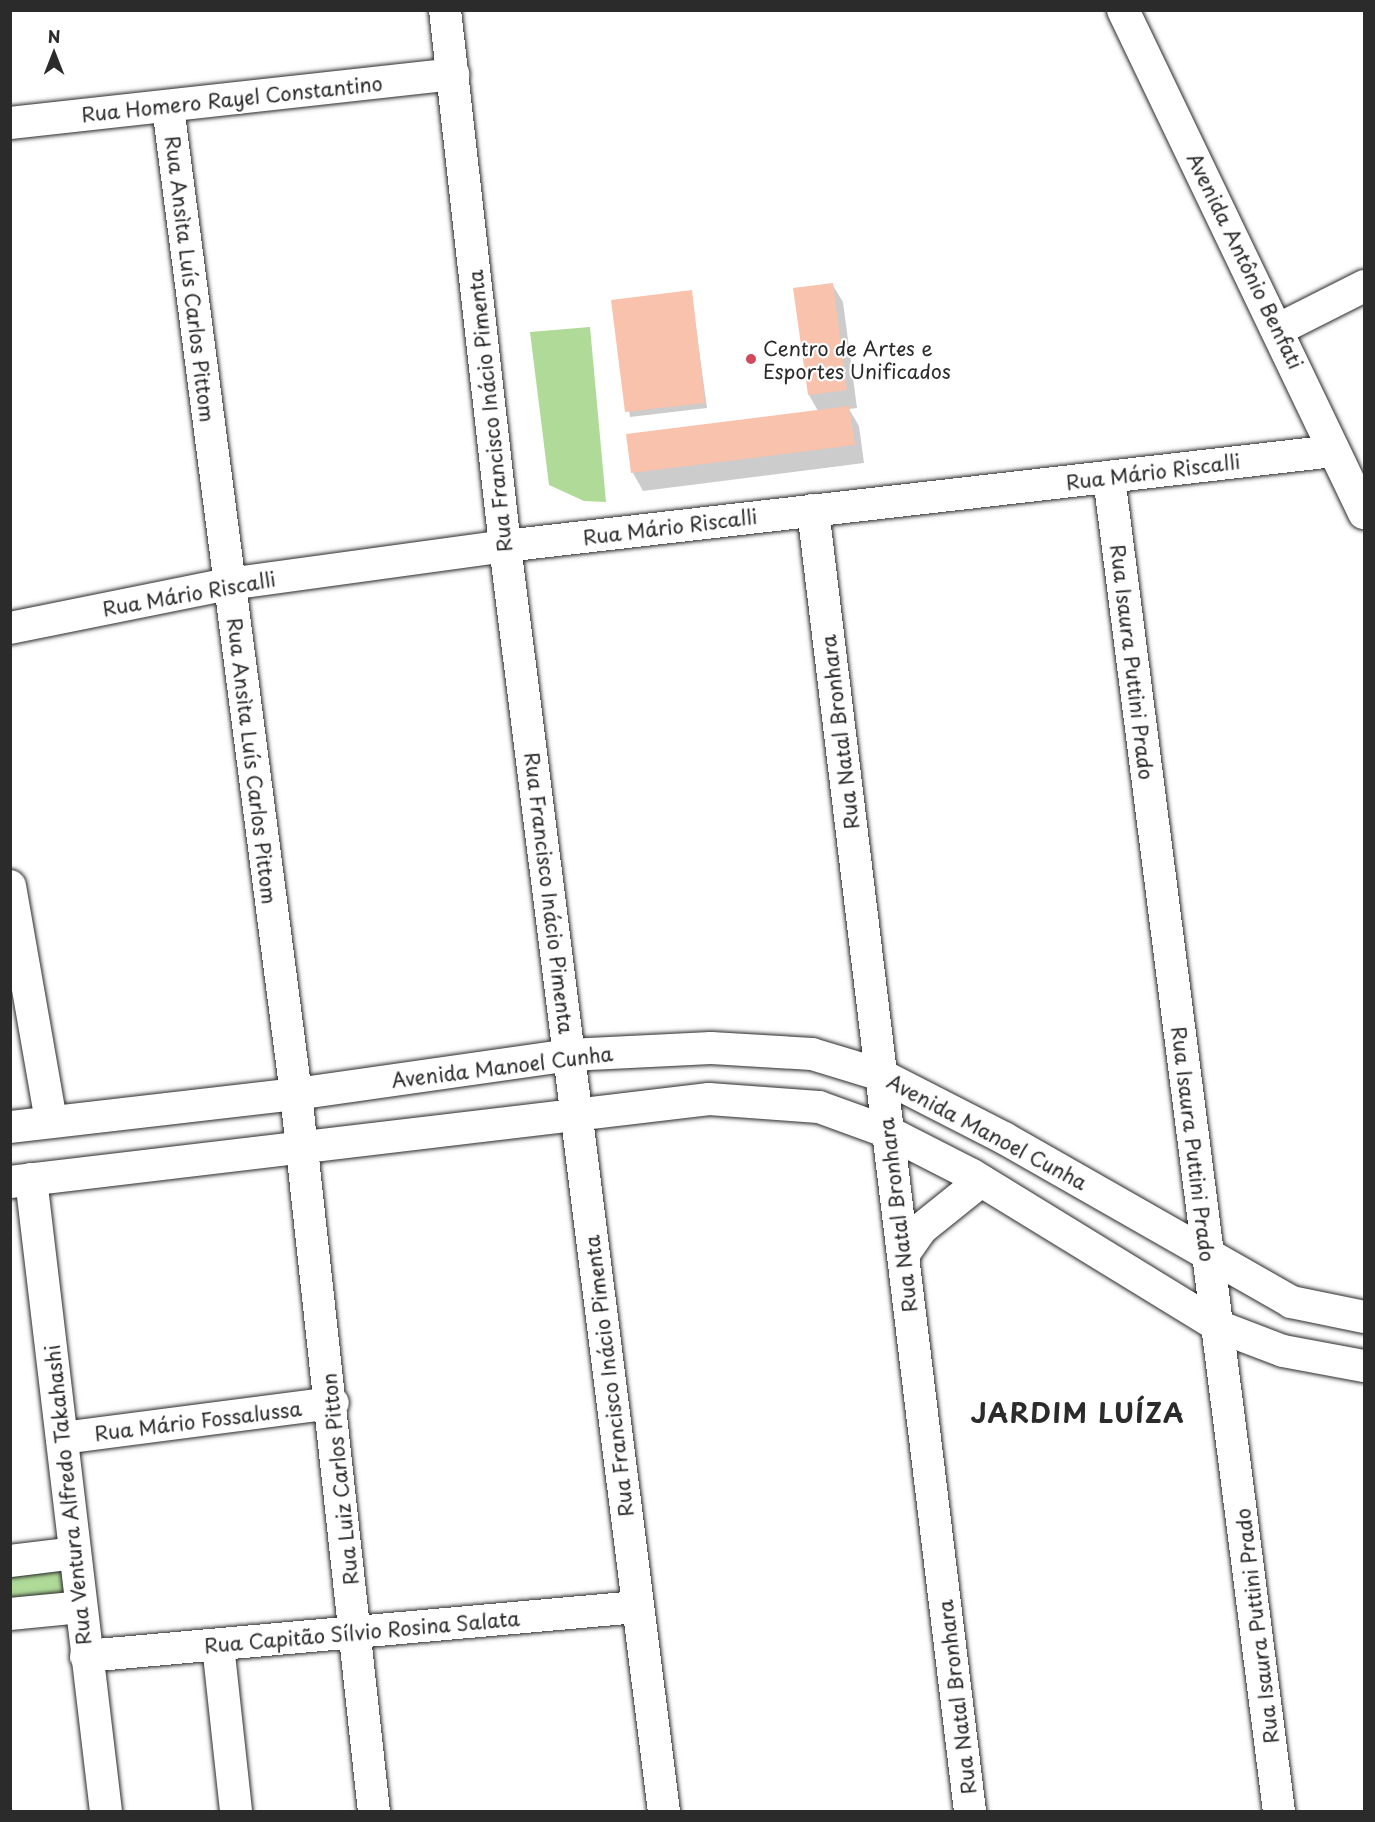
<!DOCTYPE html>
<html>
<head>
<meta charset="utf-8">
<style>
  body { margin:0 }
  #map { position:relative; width:1375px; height:1822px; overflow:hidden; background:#fff; font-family:"Playpen Sans",sans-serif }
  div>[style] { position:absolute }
  .green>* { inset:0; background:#afda98 }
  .shadow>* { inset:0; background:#0003 }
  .building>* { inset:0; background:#f9c2ac }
  .roads { filter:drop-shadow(0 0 2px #2b2b2b) drop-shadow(0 0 2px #2b2b2b) }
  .minor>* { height:32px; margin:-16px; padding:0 16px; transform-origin:16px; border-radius:16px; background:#fff }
  .dots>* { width:16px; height:16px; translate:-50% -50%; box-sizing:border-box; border:3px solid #fff; border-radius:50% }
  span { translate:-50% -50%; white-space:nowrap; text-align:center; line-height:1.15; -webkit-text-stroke:4.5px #fff; paint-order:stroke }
  .street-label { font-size:20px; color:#2b2b2b }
  .poi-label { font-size:20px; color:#2b2b2b }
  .left { translate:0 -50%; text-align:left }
  .district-label { font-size:26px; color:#2b2b2b; font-weight:700; letter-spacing:1.5px }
  .frame { position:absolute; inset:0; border:12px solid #2b2b2b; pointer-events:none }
  .north { position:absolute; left:24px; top:24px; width:60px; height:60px; -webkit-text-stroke:4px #fff; paint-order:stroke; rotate:0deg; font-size:16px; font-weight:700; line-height:24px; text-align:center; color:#2b2b2b }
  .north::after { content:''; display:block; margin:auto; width:21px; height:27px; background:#2b2b2b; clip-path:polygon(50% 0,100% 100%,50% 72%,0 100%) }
</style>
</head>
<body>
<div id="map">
  <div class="green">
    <div style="clip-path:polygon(590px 327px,606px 502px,584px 501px,549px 485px,530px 332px)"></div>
    <div style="clip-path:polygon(71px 1557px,75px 1604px,11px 1611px,10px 1564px)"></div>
  </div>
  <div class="shadow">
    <div style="clip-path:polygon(832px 284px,843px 302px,857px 408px,849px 409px,859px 426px,864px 463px,643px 491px,633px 473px,628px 435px,818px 411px,809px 395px,795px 289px)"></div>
    <div style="clip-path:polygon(691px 291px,707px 408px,630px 417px,613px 301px)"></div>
  </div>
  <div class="building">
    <div style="clip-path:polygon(833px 283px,847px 390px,808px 395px,793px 288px)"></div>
    <div style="clip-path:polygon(692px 290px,705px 403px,625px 412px,611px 300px)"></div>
    <div style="clip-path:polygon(849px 406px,855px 445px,631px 473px,626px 434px)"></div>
  </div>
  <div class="roads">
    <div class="minor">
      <div style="left:445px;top:10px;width:539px;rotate:83.61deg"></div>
      <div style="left:505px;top:546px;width:1276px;rotate:82.84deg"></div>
      <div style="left:1123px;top:10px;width:558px;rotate:64.4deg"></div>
      <div style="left:168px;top:107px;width:995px;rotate:82.61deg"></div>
      <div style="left:296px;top:1094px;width:722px;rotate:83.8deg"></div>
      <div style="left:10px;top:123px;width:446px;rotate:-6.3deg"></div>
      <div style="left:1279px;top:329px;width:95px;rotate:-26.8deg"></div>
      <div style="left:1109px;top:477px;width:1346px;rotate:82.74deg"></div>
      <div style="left:813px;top:510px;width:1311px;rotate:83.12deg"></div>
      <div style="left:10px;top:628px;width:223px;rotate:-11.4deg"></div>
      <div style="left:229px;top:584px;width:279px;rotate:-7.8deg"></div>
      <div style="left:505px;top:546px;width:834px;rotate:-6.54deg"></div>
      <div style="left:10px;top:886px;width:238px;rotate:80.1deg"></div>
      <div style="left:10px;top:1127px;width:288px;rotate:-6.6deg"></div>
      <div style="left:296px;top:1094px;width:276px;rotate:-8.1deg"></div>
      <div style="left:569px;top:1055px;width:142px;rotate:-2.8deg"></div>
      <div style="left:711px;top:1048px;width:101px;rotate:3.4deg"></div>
      <div style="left:812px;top:1054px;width:72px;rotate:16.9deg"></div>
      <div style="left:881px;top:1075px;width:138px;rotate:27.1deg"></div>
      <div style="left:1004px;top:1138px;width:331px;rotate:29.7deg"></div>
      <div style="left:1291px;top:1302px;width:75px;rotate:11.6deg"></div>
      <div style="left:31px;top:1179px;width:637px;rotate:83.24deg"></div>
      <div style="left:10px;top:1182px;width:704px;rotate:-6.77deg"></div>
      <div style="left:709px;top:1099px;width:110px;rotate:4.2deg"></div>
      <div style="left:819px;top:1107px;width:73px;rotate:19.9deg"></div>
      <div style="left:888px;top:1132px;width:94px;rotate:27.1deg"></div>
      <div style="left:972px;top:1175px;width:291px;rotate:31.5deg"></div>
      <div style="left:1220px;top:1327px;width:67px;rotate:20.9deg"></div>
      <div style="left:1283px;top:1351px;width:82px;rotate:10.5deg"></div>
      <div style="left:903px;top:1255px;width:32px;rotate:-55deg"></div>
      <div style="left:921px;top:1229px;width:77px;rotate:-38.7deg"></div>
      <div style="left:62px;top:1438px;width:273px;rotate:-7.4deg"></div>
      <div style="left:10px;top:1561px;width:65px;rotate:-7deg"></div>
      <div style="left:10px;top:1614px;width:71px;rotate:-5.6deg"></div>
      <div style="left:218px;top:1645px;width:168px;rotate:83.8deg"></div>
      <div style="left:86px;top:1656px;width:553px;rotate:-5.08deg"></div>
    </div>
  </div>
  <div class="dots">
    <div style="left:751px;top:359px;background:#d1495b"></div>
  </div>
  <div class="street-label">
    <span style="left:232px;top:99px;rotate:-6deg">Rua Homero Rayel Constantino</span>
    <span style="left:1245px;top:261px;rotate:64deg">Avenida Antônio Benfati</span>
    <span style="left:190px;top:279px;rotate:83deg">Rua Ansìta Luís Carlos Pittom</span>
    <span style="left:490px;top:411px;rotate:-96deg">Rua Francisco Inácio Pimenta</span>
    <span style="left:1153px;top:472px;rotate:-7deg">Rua Mário Riscalli</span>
    <span style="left:670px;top:527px;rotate:-7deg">Rua Mário Riscalli</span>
    <span style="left:189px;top:594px;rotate:-10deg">Rua Mário Riscalli</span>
    <span style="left:1132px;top:662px;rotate:83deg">Rua Isaura Puttini Prado</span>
    <span style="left:840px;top:732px;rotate:-97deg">Rua Natal Bronhara</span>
    <span style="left:252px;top:761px;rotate:83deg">Rua Ansìta Luís Carlos Pittom</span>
    <span style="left:549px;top:893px;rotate:83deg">Rua Francisco Inácio Pimenta</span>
    <span style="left:502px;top:1067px;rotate:-7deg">Avenida Manoel Cunha</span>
    <span style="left:987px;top:1132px;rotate:28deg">Avenida Manoel Cunha</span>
    <span style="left:1193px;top:1144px;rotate:83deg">Rua Isaura Puttini Prado</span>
    <span style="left:898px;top:1215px;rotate:-97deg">Rua Natal Bronhara</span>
    <span style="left:609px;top:1376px;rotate:-97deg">Rua Francisco Inácio Pimenta</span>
    <span style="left:198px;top:1421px;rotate:-7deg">Rua Mário Fossalussa</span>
    <span style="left:340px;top:1479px;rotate:-96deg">Rua Luiz Carlos Pitton</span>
    <span style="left:68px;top:1495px;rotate:-96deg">Rua Ventura Alfredo Takahashi</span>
    <span style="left:1257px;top:1626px;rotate:-97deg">Rua Isaura Puttini Prado</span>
    <span style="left:362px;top:1632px;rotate:-5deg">Rua Capitão Sílvio Rosina Salata</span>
    <span style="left:957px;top:1697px;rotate:-97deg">Rua Natal Bronhara</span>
  </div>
  <div class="poi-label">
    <span class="left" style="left:763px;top:360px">Centro de Artes e<br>Esportes Unificados</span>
  </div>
  <div class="district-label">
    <span style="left:1078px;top:1413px">JARDIM LUÍZA</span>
  </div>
  <div class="frame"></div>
  <div class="north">N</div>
</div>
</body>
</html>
